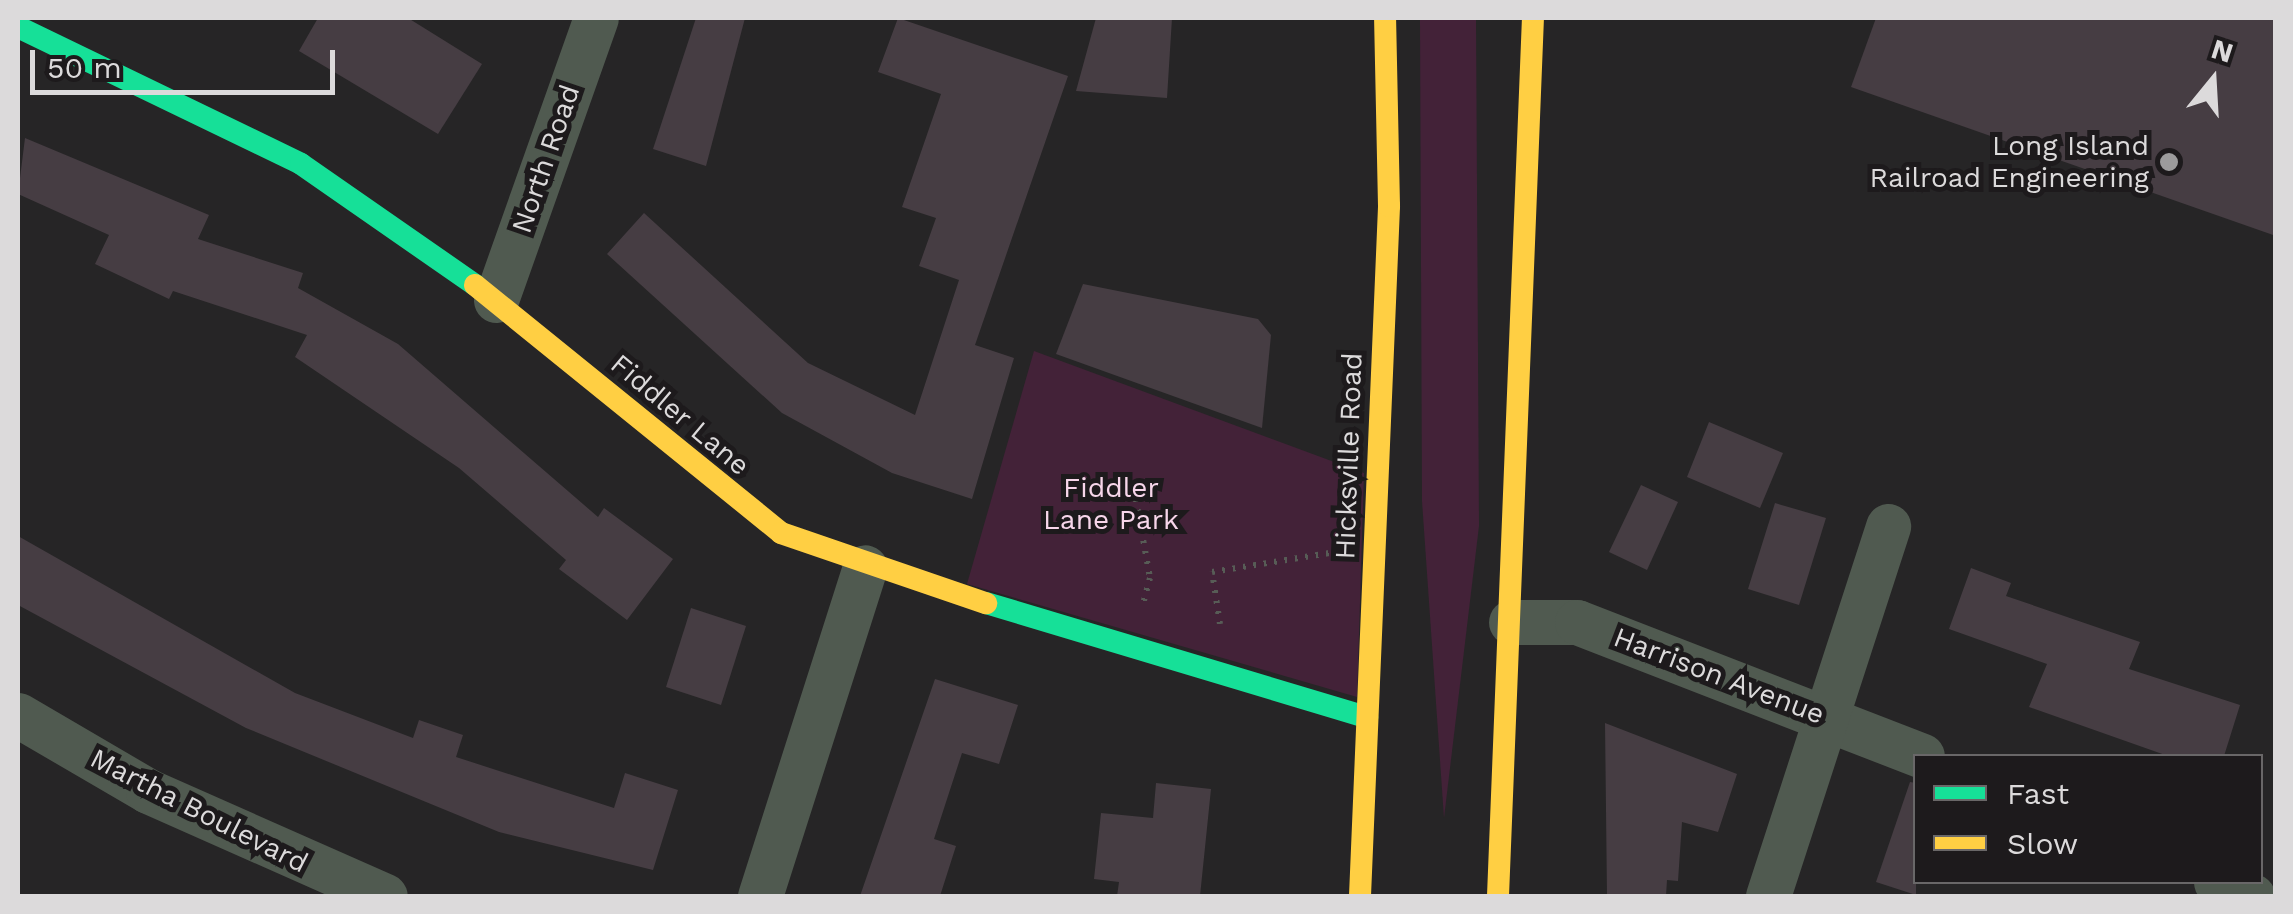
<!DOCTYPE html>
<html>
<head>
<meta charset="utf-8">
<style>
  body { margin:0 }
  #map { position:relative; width:2293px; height:914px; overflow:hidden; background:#262526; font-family:"Work Sans",sans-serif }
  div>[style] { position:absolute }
  .green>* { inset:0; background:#432238 }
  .building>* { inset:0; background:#463d43 }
  .path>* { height:6px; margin-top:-3px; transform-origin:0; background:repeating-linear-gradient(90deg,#575c56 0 2.5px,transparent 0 10.5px) }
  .street>* { height:45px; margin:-22.5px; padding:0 22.5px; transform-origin:22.5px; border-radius:22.5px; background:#505a50 }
  .fast>* { height:22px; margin:-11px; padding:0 11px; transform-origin:11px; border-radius:11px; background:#16e098 }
  .slow>* { height:22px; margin:-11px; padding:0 11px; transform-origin:11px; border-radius:11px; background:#ffcf43 }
  .dots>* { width:28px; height:28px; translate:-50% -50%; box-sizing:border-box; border:5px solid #1d1a1c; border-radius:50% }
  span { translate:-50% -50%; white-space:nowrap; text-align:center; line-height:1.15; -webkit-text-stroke:10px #1d1a1c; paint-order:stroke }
  .poi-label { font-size:28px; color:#dcdadb }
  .right { translate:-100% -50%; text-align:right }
  .street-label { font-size:28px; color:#dcdadb }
  .park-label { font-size:28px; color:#f7d6ea }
  .frame { position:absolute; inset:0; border:20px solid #dcdadb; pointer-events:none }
  .legend { position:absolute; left:1913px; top:754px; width:350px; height:130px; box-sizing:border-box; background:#1d1a1c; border:2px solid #696768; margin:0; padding:12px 18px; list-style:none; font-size:30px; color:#dcdadb }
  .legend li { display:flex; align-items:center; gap:20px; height:50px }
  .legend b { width:50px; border:2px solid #696768 }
  .north { position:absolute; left:2163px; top:30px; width:100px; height:100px; -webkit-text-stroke:8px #1d1a1c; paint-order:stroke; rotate:18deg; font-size:28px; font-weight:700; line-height:40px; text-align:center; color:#dcdadb }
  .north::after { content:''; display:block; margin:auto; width:35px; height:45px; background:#dcdadb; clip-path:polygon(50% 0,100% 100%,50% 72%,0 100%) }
  .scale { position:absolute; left:30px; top:50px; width:305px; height:45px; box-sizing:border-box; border:5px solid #dcdadb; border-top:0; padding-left:12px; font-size:30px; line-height:35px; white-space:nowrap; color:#dcdadb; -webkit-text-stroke:8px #1d1a1c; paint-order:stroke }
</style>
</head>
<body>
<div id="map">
  <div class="green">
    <div style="clip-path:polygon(1420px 18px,1476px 18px,1479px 526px,1444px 818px,1422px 501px)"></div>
    <div style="clip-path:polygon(1034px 351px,1364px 473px,1357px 697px,967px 584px)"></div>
  </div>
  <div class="building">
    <div style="clip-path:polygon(318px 18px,408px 18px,482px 64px,438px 134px,299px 51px)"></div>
    <div style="clip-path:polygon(696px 18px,745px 18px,706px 166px,653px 149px)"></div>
    <div style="clip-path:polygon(898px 18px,1068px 76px,975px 345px,1014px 358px,972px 499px,892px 473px,782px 413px,607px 254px,644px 213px,808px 363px,915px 415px,959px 280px,919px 266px,936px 218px,902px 207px,941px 94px,878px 72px)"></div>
    <div style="clip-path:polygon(1096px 18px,1172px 18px,1167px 98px,1076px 91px)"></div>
    <div style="clip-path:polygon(1876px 18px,2276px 18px,2276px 236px,1851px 87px)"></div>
    <div style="clip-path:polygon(25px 138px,209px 215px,198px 239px,303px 273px,298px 288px,398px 344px,598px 517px,604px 508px,673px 559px,627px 620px,559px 569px,566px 560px,459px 468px,295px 357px,307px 335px,173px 291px,169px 299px,95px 264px,109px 235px,18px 194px)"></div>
    <div style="clip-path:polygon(1083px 284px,1258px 319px,1271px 335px,1262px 428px,1056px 354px)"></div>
    <div style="clip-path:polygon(1709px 422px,1783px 453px,1760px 508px,1687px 477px)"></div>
    <div style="clip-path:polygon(1641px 485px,1678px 502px,1647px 570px,1609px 552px)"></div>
    <div style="clip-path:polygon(1775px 503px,1826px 518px,1799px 605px,1748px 589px)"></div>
    <div style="clip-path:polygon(18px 536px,295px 693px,413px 738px,419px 720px,463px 735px,456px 757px,614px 808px,625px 773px,678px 790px,653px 870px,499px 832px,246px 728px,18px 605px)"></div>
    <div style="clip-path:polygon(1971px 568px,2011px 583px,2006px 596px,2140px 642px,2129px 669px,2240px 705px,2224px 756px,2168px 756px,2029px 707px,2047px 664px,1949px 629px)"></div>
    <div style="clip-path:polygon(691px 608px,746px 626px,721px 705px,666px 687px)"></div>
    <div style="clip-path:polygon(935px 679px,1018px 705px,999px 764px,962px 753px,934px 839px,956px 846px,940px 896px,860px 896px)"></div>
    <div style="clip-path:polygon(1605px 723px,1737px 774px,1718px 832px,1682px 822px,1678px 881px,1667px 880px,1666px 896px,1607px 896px)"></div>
    <div style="clip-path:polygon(1910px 782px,1916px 783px,1916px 895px,1876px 882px)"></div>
    <div style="clip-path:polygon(1156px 783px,1211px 789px,1200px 896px,1117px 896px,1119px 882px,1094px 879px,1101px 813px,1153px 818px)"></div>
  </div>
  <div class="path">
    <div style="left:1134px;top:489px;width:90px;rotate:79.8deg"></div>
    <div style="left:1150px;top:578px;width:28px;rotate:105deg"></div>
    <div style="left:1220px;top:624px;width:53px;rotate:-98.7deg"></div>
    <div style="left:1212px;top:572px;width:119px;rotate:-9.2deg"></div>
  </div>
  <div class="street">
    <div style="left:496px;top:300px;width:299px;rotate:-70.5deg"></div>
    <div style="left:1511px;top:622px;width:66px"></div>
    <div style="left:1577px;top:622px;width:370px;rotate:21.2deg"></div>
    <div style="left:18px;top:715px;width:151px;rotate:30.3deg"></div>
    <div style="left:148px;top:791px;width:259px;rotate:23.9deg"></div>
    <div style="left:2216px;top:882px;width:39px;rotate:21deg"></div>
    <div style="left:760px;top:896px;width:345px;rotate:-72.3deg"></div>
    <div style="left:1768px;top:896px;width:389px;rotate:-72deg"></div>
  </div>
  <div class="fast">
    <div style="left:18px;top:27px;width:314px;rotate:25.8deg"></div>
    <div style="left:301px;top:164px;width:212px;rotate:34.8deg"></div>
    <div style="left:986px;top:603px;width:398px;rotate:16.7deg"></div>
  </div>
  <div class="slow">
    <div style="left:475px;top:285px;width:394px;rotate:39deg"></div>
    <div style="left:781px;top:533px;width:217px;rotate:18.9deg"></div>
    <div style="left:1360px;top:896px;width:691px;rotate:-87.59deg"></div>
    <div style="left:1389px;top:206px;width:188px;rotate:-91.2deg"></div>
    <div style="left:1498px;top:896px;width:879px;rotate:-87.72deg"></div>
  </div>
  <div class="dots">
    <div style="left:2169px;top:162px;background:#9c9b9c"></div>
  </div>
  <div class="poi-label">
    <span class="right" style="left:2149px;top:162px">Long Island<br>Railroad Engineering</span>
  </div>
  <div class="street-label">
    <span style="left:546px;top:159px;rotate:-71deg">North Road</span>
    <span style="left:680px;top:415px;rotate:40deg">Fiddler Lane</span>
    <span style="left:1349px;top:456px;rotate:-88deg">Hicksville Road</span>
    <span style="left:1719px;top:676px;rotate:21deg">Harrison Avenue</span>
    <span style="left:199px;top:811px;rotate:27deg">Martha Boulevard</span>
  </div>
  <div class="park-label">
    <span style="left:1111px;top:504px">Fiddler<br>Lane Park</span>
  </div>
  <div class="frame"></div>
  <ul class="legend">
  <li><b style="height:12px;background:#16e098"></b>Fast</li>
  <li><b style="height:12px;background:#ffcf43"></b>Slow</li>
  </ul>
  <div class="north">N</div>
  <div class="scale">50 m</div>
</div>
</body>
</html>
